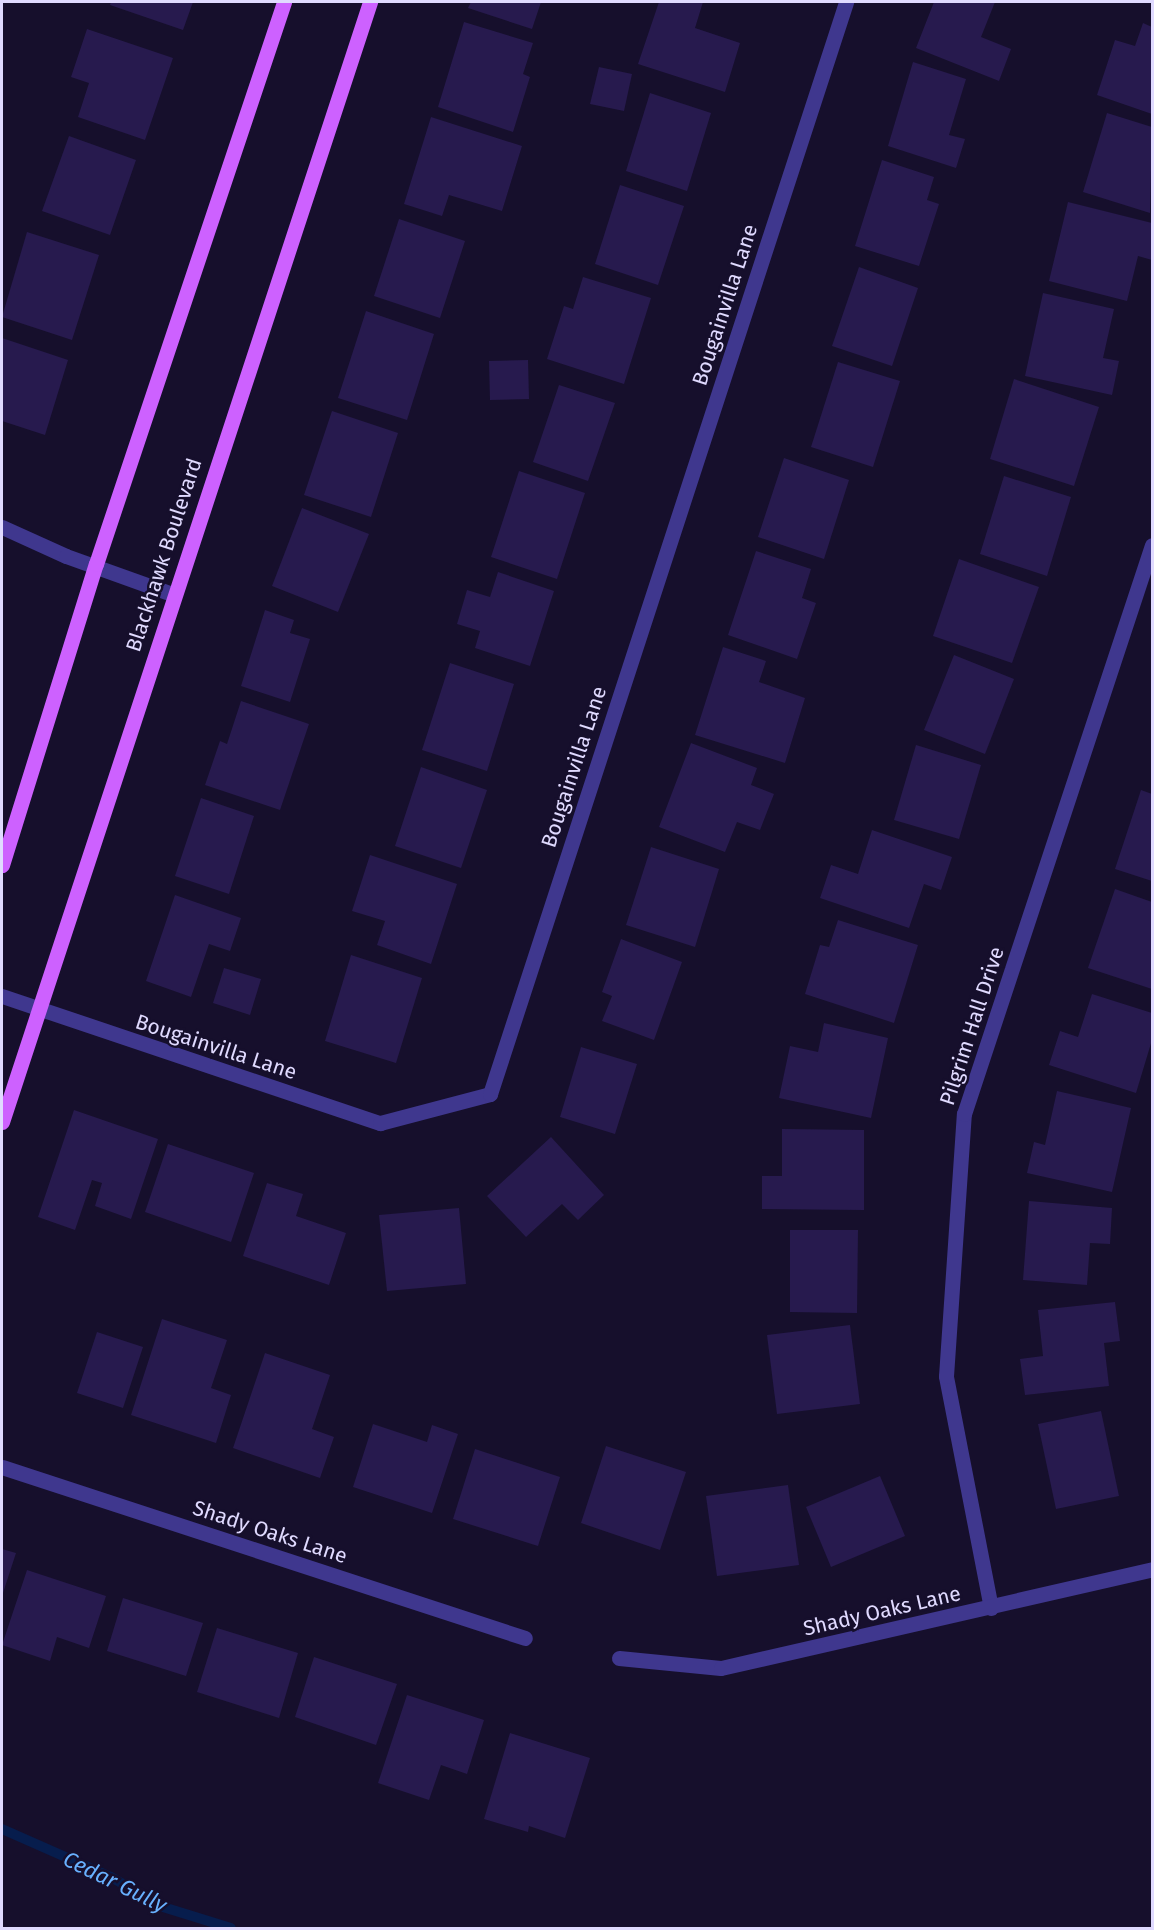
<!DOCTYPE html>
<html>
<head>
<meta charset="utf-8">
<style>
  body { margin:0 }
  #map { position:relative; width:1154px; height:1930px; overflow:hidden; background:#160f2c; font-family:"Fira Sans",sans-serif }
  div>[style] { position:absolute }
  .stream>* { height:10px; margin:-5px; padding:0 5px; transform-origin:5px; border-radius:5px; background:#071d4d }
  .building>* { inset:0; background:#271a4e }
  .minor>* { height:15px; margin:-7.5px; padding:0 7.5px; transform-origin:7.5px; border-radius:7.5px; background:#3f378e }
  .major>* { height:15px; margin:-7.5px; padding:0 7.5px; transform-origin:7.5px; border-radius:7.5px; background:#cd61ff }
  span { translate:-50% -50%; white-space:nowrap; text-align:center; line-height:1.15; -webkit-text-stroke:5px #160f2c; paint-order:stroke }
  .street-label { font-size:21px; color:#e0daff }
  .water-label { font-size:22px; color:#68b1ff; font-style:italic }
  .frame { position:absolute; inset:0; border:3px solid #e0daff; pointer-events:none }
</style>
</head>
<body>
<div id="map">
  <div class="stream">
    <div style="left:2px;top:1829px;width:119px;rotate:23.8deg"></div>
    <div style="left:111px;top:1877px;width:60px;rotate:30deg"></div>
    <div style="left:163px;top:1907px;width:71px;rotate:17.2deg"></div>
  </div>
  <div class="building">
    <div style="clip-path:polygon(111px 2px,193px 2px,183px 30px,110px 5px)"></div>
    <div style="clip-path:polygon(471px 2px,541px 2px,532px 29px,468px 8px)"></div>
    <div style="clip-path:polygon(659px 2px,703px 2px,695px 28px,740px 43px,725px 92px,638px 64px)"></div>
    <div style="clip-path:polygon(934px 2px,995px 2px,981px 37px,1011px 49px,999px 81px,916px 48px)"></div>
    <div style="clip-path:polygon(464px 22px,533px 43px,523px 74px,530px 77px,513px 132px,438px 107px)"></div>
    <div style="clip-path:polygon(1143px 23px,1152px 27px,1152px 114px,1097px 95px,1115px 40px,1135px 46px)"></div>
    <div style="clip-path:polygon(87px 29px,173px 58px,145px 140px,78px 117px,89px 83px,71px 77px)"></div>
    <div style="clip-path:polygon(913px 62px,966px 79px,949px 135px,965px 139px,956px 168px,888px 146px)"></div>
    <div style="clip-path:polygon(599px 67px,632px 74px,624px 111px,590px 104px)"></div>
    <div style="clip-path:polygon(650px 93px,711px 113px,687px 191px,626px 171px)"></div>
    <div style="clip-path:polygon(1107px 113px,1152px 127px,1150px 213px,1083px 192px)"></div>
    <div style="clip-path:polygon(431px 117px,522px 146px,502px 211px,449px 195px,442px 216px,404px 204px)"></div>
    <div style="clip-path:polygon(69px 136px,136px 160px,110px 235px,42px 211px)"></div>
    <div style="clip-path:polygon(882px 160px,934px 177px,927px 200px,939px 204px,919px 266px,855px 246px)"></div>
    <div style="clip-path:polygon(620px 185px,684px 206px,658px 285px,595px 264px)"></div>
    <div style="clip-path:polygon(1068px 202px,1152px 223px,1152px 260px,1138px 256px,1127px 301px,1049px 281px)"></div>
    <div style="clip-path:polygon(399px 219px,465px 241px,440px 318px,374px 296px)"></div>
    <div style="clip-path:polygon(27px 232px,99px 255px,72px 340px,2px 317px)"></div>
    <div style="clip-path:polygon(859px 267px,918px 288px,892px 366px,832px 346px)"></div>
    <div style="clip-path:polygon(583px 277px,651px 298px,624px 384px,547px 359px,564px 306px,573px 309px)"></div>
    <div style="clip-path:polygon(1043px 293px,1114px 309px,1103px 358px,1119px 361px,1112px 395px,1025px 376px)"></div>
    <div style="clip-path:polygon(366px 311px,434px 334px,407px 420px,338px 398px)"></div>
    <div style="clip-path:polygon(2px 338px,68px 360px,45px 435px,2px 421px)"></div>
    <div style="clip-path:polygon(528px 360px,529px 399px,490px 400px,489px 361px)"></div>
    <div style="clip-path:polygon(838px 362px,900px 381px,873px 467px,811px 447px)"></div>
    <div style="clip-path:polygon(1014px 379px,1099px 407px,1074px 486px,990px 459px)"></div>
    <div style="clip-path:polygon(559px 385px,615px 403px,588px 481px,533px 462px)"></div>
    <div style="clip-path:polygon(332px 411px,398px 433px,371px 517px,304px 495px)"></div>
    <div style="clip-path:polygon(784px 458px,849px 480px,824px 559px,758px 537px)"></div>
    <div style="clip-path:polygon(519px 471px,585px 493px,557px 579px,491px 557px)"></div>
    <div style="clip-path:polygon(1004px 476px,1071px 497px,1047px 576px,980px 554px)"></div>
    <div style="clip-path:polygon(302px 508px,369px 534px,338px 612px,272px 586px)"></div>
    <div style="clip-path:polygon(756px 551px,811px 569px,802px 598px,816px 603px,797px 659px,728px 635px)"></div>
    <div style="clip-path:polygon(959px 559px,1039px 587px,1012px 663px,933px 636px)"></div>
    <div style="clip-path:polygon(498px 572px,554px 591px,530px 666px,475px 648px,480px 631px,457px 624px,467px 590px,490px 597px)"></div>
    <div style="clip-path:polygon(265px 610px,294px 620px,290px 633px,310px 639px,290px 702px,241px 686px)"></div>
    <div style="clip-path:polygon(723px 647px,766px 661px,759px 682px,805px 698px,785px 763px,695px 735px)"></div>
    <div style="clip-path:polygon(954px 655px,1014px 679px,985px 754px,924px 730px)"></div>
    <div style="clip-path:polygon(450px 663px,514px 684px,487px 771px,422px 750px)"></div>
    <div style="clip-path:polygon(241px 701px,309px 724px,280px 810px,205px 785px,220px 741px,227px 744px)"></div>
    <div style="clip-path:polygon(691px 743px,757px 768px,751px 785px,774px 794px,760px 830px,737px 822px,725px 852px,659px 827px)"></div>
    <div style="clip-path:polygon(916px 745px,981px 765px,959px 839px,894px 820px)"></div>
    <div style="clip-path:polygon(421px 767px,487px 790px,461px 868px,395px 846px)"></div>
    <div style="clip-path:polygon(1141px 790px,1152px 794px,1152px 881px,1115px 869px)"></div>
    <div style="clip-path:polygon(201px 798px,254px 816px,229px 894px,175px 876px)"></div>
    <div style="clip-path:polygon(872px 830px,952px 857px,941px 890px,924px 884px,909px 928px,820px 898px,831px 865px,858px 874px)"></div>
    <div style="clip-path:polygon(651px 847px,719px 869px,695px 947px,626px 925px)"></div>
    <div style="clip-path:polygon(370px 855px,457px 884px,431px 964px,377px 945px,385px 921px,352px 911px)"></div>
    <div style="clip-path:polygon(1115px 889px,1152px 902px,1152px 989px,1088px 968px)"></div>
    <div style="clip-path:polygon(175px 895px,241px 918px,230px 951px,209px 944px,191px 997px,146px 981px)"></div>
    <div style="clip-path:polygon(838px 920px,918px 945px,894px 1023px,805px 994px,820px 945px,829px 947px)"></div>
    <div style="clip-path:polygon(621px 939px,682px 962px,654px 1040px,602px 1021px,612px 996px,602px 992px)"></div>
    <div style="clip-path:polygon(351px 955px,422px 978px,396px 1063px,325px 1041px)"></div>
    <div style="clip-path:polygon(224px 968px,261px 979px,250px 1015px,213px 1003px)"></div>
    <div style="clip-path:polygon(1092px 994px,1152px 1013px,1152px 1040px,1136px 1093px,1049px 1065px,1060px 1031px,1078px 1037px)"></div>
    <div style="clip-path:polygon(824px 1023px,888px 1038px,871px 1118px,779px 1098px,790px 1046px,818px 1052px)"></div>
    <div style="clip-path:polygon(581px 1047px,637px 1064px,615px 1134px,560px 1117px)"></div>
    <div style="clip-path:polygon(1057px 1091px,1131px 1108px,1112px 1192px,1027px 1173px,1034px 1142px,1045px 1145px)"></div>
    <div style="clip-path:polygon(74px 1110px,158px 1139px,131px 1219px,95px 1206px,102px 1183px,92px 1180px,75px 1230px,38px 1217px)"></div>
    <div style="clip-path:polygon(782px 1129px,864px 1130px,864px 1210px,762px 1209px,762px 1176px,782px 1176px)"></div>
    <div style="clip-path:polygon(551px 1137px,604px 1195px,578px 1220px,562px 1204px,526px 1237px,487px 1196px)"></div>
    <div style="clip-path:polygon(168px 1144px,254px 1173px,231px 1242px,145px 1212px)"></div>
    <div style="clip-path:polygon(267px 1183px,303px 1194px,296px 1216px,346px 1233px,329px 1285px,243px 1256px)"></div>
    <div style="clip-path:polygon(1029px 1201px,1112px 1208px,1110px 1244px,1090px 1243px,1087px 1285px,1023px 1280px)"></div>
    <div style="clip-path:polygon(459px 1208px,466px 1284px,387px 1291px,379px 1215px)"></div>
    <div style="clip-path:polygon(790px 1230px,858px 1230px,857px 1313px,790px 1312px)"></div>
    <div style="clip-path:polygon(1115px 1302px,1120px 1341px,1104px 1343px,1109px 1386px,1025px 1395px,1020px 1359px,1043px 1356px,1038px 1310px)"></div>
    <div style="clip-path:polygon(162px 1319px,227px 1340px,211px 1388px,231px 1395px,216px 1443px,131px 1415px)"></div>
    <div style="clip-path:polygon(850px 1325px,860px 1404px,777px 1414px,767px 1335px)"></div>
    <div style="clip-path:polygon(97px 1332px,143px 1347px,123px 1408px,77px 1393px)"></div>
    <div style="clip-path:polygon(265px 1353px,330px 1375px,312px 1429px,334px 1437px,320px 1478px,233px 1448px)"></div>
    <div style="clip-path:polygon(1101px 1411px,1119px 1496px,1056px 1509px,1038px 1424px)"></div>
    <div style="clip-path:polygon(373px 1424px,427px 1442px,432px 1425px,458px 1434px,432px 1513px,353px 1487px)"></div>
    <div style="clip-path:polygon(606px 1446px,686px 1472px,660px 1550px,581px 1523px)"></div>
    <div style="clip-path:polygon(475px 1449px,560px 1477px,538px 1546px,453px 1519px)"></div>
    <div style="clip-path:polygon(880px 1476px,905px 1536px,831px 1567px,806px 1507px)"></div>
    <div style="clip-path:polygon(788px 1485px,799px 1565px,717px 1576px,706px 1496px)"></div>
    <div style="clip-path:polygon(2px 1549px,16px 1553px,2px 1596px)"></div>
    <div style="clip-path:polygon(27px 1570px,106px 1596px,89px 1648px,57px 1637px,50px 1661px,2px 1645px)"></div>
    <div style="clip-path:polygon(123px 1598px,203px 1623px,186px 1676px,107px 1651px)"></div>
    <div style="clip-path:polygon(217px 1628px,298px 1653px,279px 1718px,197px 1692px)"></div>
    <div style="clip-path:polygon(314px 1657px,397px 1684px,376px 1745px,295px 1717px)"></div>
    <div style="clip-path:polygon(407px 1695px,484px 1720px,467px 1774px,441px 1765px,429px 1800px,378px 1783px)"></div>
    <div style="clip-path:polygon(510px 1733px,590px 1758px,565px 1838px,529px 1826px,528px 1832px,484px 1819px)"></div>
  </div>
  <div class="minor">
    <div style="left:2px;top:527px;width:70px;rotate:24.4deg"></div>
    <div style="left:66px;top:556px;width:113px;rotate:19.7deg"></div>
    <div style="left:2px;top:996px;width:399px;rotate:18.6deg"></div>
    <div style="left:380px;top:1123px;width:114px;rotate:-14.8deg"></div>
    <div style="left:490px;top:1094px;width:1149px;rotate:-71.94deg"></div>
    <div style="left:2px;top:1467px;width:550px;rotate:18.11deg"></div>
    <div style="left:991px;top:1608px;width:236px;rotate:-101deg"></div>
    <div style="left:946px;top:1376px;width:263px;rotate:-86.1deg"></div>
    <div style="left:964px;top:1114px;width:599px;rotate:-71.72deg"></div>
    <div style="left:619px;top:1658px;width:102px;rotate:5.6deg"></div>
    <div style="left:721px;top:1668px;width:442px;rotate:-12.9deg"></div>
  </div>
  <div class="major">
    <div style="left:2px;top:865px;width:315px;rotate:-72.7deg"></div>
    <div style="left:96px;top:564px;width:593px;rotate:-71.5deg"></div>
    <div style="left:2px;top:1122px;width:1179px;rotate:-71.81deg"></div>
  </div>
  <div class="street-label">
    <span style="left:725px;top:305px;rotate:-72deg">Bougainvilla Lane</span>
    <span style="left:164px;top:555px;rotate:-72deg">Blackhawk Boulevard</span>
    <span style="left:574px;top:767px;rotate:-72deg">Bougainvilla Lane</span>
    <span style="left:972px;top:1026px;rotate:-72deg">Pilgrim Hall Drive</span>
    <span style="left:216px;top:1047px;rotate:18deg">Bougainvilla Lane</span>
    <span style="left:270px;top:1532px;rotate:18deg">Shady Oaks Lane</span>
    <span style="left:882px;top:1611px;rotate:-13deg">Shady Oaks Lane</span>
  </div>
  <div class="water-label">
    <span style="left:115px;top:1882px;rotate:26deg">Cedar Gully</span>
  </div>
  <div class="frame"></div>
</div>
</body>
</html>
